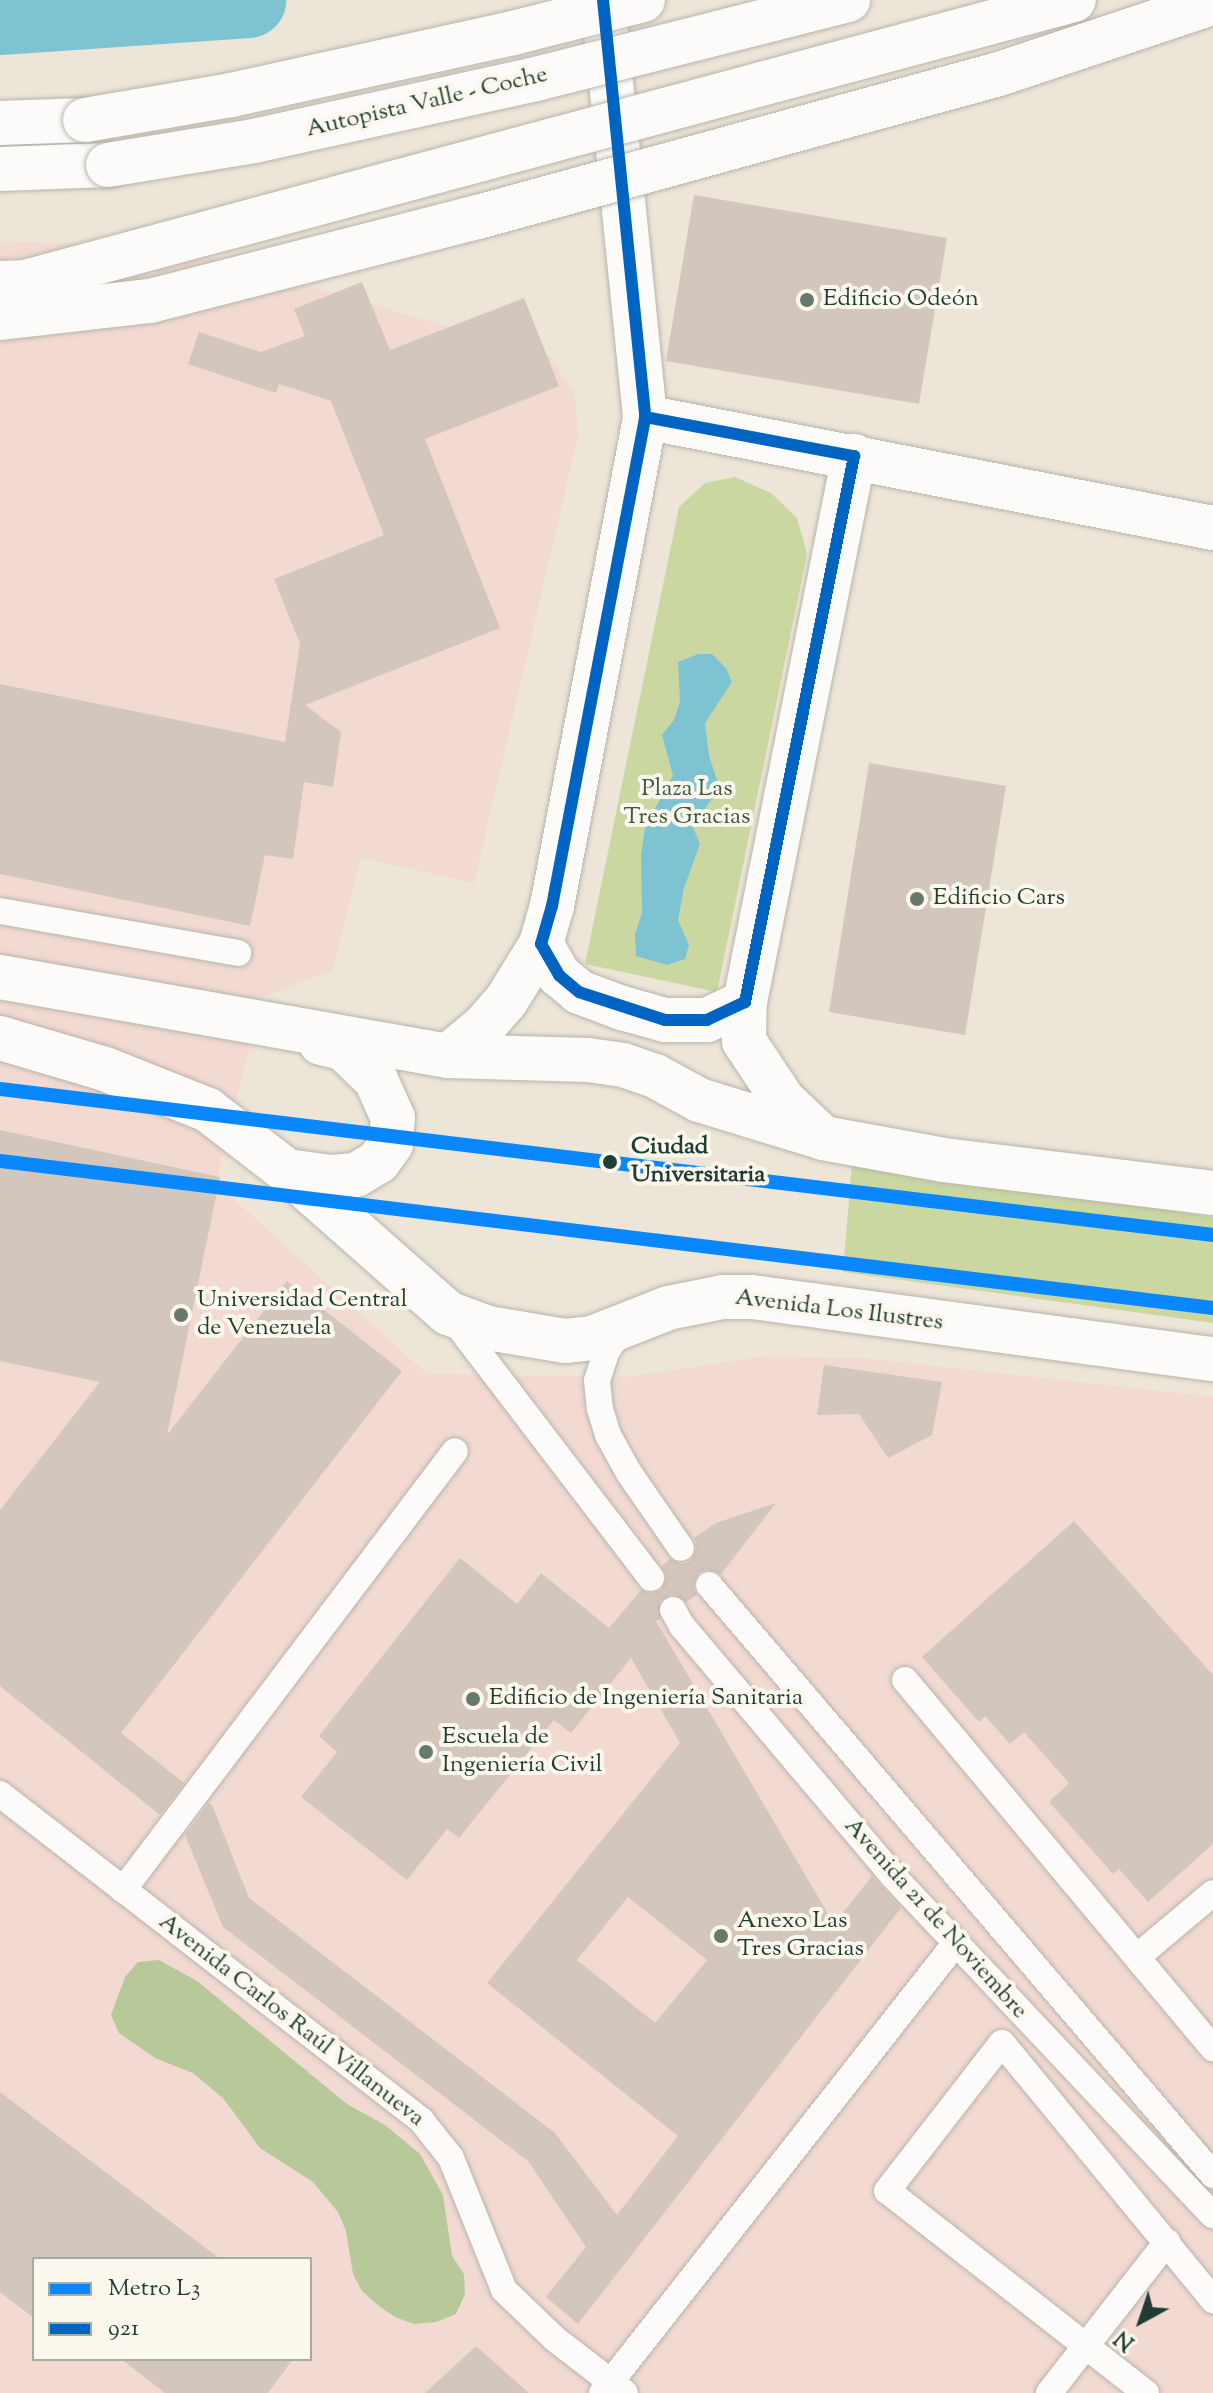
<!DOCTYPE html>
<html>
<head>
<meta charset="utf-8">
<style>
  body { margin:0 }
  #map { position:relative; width:1213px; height:2393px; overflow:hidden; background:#ede5d8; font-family:"Sorts Mill Goudy",serif }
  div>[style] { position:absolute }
  .built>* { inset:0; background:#f2d9d1 }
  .green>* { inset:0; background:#cad7a0 }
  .forest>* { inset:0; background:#b7c899 }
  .water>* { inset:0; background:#7ec3d1 }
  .river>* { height:76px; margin:-38px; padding:0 38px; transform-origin:38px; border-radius:38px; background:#7ec3d1 }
  .building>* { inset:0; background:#d3c6bc }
  .roads { filter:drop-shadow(0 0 2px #b7b5ab) drop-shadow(0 0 2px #b7b5ab) }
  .service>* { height:26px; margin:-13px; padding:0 13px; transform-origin:13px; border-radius:13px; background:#fcfbf9 }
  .minor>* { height:44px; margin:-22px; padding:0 22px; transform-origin:22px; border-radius:22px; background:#fcfbf9 }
  .secondary>* { height:44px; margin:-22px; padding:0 22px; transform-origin:22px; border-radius:22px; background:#fcfbf9 }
  .motorway>* { height:44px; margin:-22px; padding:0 22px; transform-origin:22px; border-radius:22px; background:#fcfbf9 }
  .bridges { filter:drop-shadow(0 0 2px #b7b5ab) drop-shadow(0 0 2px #b7b5ab) }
  .motorway-bridge>* { height:44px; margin:-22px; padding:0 22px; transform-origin:22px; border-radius:22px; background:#fcfbf9 }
  .bus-1>* { height:12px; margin:-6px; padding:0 6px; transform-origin:6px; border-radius:6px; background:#0064c3 }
  .metro-1>* { height:14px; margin:-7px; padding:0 7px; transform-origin:7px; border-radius:7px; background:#0887ff }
  .dots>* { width:22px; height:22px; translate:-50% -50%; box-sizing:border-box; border:4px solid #fbf7ec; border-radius:50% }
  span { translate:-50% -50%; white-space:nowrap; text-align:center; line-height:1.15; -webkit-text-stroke:8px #fbf7ec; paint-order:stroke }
  .street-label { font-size:24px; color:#1f3d34 }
  .poi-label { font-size:24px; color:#1f3d34 }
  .left { translate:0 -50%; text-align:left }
  .park-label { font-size:24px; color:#3c5a41 }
  .stop-label { font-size:24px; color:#1f3d34; font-weight:700 }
  .legend { position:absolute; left:32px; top:2257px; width:280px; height:104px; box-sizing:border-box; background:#fbf7ec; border:2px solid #a3ada2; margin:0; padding:10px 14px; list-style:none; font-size:24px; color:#1f3d34 }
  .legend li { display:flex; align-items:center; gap:16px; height:40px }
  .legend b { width:40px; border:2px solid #a3ada2 }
  .north { position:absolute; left:1101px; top:2281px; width:80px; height:80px; -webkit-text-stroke:6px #fbf7ec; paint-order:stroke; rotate:220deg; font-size:22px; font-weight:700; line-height:32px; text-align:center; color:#1f3d34 }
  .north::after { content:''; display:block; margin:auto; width:28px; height:36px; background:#1f3d34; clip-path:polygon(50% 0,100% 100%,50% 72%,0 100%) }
</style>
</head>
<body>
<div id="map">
  <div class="built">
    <div style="clip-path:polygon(evenodd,0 241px,169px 246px,550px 356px,575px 396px,578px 436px,474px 883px,361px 858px,333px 970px,262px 997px,216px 1183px,427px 1374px,626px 1377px,760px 1357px,863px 1358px,1213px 1397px,1213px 2393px,0 2393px,0 241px,34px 2259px,310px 2259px,310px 2359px,34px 2359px,34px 2259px)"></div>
  </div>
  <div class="green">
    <div style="clip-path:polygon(735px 477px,771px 493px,797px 518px,807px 554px,717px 992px,585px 964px,679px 507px,705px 483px)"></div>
    <div style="clip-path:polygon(852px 1163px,1213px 1217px,1213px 1323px,843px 1272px)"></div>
  </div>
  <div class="forest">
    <div style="clip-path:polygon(159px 1960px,197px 1981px,347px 2104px,385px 2125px,420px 2154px,443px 2195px,452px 2256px,464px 2274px,465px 2294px,456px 2314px,436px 2322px,414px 2324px,395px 2317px,379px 2306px,362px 2291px,353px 2274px,346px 2231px,338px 2212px,313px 2182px,260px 2148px,223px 2098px,193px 2073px,155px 2058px,119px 2033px,111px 2015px,125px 1977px,138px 1962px)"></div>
  </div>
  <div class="water">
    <div style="clip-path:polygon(698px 654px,712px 654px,726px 668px,732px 682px,705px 723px,709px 756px,720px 789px,692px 825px,700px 844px,684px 888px,678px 920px,689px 945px,685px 959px,667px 965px,636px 956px,635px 934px,642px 913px,641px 855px,645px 827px,673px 776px,662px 735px,674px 720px,680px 701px,678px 662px)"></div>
  </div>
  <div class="river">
    <div style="left:0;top:17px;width:249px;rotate:-3.9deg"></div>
  </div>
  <div class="building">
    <div style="clip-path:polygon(694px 195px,947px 238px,919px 404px,666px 361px)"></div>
    <div style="clip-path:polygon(362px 282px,390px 350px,524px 298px,559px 386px,425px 439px,500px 628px,305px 705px,341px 732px,333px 787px,304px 782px,293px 859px,265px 855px,250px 926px,0 874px,0 684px,285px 742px,300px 644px,274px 579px,384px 535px,331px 401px,279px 384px,276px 393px,188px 364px,199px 332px,261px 352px,305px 336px,294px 309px)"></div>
    <div style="clip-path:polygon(869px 763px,1006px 786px,965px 1035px,829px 1012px)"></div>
    <div style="clip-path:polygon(0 1130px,220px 1177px,167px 1435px,287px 1281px,402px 1371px,121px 1733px,184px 1783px,160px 1815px,0 1686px,0 1510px,100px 1382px,0 1361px)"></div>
    <div style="clip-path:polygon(824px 1365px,942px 1382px,932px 1435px,888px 1458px,859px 1414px,817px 1415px)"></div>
    <div style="clip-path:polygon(evenodd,776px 1503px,721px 1574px,707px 1569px,698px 1573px,693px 1587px,697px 1595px,686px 1602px,672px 1594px,660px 1601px,660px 1619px,656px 1621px,834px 1924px,872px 1876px,901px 1908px,578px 2324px,546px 2297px,586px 2247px,528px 2161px,223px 1927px,185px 1835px,209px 1803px,212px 1805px,249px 1898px,555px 2133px,617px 2215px,678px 2136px,487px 1983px,680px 1743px,631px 1658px,571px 1733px,554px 1720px,459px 1838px,447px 1829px,407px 1880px,301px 1797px,337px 1752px,319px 1736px,460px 1558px,517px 1604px,541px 1573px,609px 1628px,641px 1590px,652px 1594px,661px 1590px,667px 1577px,662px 1566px,670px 1559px,682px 1564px,691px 1561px,697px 1547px,694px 1538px,716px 1523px,776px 1503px,628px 1897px,707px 1960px,655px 2023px,577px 1960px,628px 1897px)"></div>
    <div style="clip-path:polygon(1074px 1521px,1213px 1675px,1213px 1844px,1148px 1902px,1119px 1869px,1113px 1874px,1049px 1802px,1069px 1783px,1024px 1732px,1010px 1744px,985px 1716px,979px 1722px,922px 1657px)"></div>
    <div style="clip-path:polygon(0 2092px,220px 2259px,34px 2259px,34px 2318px,0 2292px)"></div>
    <div style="clip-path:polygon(476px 2346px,494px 2362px,529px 2393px,425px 2393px)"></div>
    <div style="clip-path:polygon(121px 2359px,293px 2359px,268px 2393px,165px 2393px)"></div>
  </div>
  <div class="roads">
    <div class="service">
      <div style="left:0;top:911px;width:242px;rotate:10deg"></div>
      <div style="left:453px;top:1319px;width:326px;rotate:52.6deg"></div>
      <div style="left:622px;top:1328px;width:30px;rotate:123deg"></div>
      <div style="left:606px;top:1353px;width:29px;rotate:108deg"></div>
      <div style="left:597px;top:1381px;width:28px;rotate:84deg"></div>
      <div style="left:600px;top:1409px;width:27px;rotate:73deg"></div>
      <div style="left:608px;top:1435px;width:43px;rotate:61.1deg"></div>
      <div style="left:629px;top:1473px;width:91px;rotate:55.3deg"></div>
      <div style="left:709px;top:1585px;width:776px;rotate:49.49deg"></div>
      <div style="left:673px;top:1610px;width:18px;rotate:61deg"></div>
      <div style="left:682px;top:1626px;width:327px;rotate:49.8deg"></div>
      <div style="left:893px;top:1876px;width:466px;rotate:46.7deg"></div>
      <div style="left:905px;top:1680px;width:480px;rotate:50.1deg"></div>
      <div style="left:0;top:1794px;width:532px;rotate:37.75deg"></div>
      <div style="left:421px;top:2120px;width:48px;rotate:51.7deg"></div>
      <div style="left:451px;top:2158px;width:142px;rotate:68.1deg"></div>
      <div style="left:504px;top:2290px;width:71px;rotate:43.9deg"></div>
      <div style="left:555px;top:2339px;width:88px;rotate:37.6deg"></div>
      <div style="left:123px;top:1890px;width:550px;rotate:-52.9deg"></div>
      <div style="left:1137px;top:1957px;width:99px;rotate:-40.1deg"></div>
      <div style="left:602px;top:2393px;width:571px;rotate:-51.83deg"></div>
      <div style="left:1049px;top:2393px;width:192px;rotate:-52deg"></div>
      <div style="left:1146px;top:2393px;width:328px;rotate:-142deg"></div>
      <div style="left:887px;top:2191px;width:187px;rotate:-52.2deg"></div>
      <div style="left:1002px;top:2043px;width:333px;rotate:50.6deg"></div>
    </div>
    <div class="minor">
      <div style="left:645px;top:417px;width:579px;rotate:11.06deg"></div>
      <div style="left:541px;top:944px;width:36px;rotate:60deg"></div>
      <div style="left:559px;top:975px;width:26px;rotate:40deg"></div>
      <div style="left:579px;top:992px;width:46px;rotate:20.4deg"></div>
      <div style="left:622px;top:1008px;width:45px;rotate:15.6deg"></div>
      <div style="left:665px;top:1020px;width:42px"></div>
      <div style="left:707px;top:1020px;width:42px;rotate:-25.3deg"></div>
      <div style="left:448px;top:1056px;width:47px;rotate:-39.8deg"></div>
      <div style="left:484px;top:1026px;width:33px;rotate:-49deg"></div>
      <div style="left:506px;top:1001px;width:67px;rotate:-58.4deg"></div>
      <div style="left:541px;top:944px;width:40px;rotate:-74deg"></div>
      <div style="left:552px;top:906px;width:498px;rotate:-79.2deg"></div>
      <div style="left:645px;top:417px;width:419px;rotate:-95.8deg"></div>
      <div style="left:823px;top:1138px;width:55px;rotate:-136.5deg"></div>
      <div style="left:783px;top:1100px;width:71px;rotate:-123.5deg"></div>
      <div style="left:744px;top:1041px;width:39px;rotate:-89deg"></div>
      <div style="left:745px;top:1002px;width:557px;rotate:-78.71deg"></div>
    </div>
    <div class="secondary">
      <div style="left:0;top:977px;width:455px;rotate:10deg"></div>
      <div style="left:448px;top:1056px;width:140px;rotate:1.6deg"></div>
      <div style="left:588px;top:1060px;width:35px;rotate:8deg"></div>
      <div style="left:623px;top:1065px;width:34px;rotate:19deg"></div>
      <div style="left:655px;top:1076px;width:50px;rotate:28.6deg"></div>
      <div style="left:699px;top:1100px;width:130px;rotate:17deg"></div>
      <div style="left:823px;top:1138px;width:123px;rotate:10.3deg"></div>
      <div style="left:944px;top:1160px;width:271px;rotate:7deg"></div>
      <div style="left:0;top:1038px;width:109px;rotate:16.4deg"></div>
      <div style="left:105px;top:1069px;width:111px;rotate:21.7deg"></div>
      <div style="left:208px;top:1110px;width:100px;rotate:37.7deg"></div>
      <div style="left:287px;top:1171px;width:215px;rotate:41.4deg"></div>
      <div style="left:448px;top:1313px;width:43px;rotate:20.6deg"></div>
      <div style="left:488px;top:1328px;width:78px;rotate:9.6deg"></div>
      <div style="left:565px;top:1341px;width:27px;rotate:-6deg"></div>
      <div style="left:592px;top:1338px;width:82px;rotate:-21.5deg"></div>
      <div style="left:668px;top:1308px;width:56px;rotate:-11.3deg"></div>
      <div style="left:723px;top:1297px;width:29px"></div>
      <div style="left:752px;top:1297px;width:465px;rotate:7.7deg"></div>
      <div style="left:287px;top:1171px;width:45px;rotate:7.6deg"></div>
      <div style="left:332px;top:1177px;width:24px;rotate:-5deg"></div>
      <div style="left:356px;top:1175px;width:26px;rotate:-31deg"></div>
      <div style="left:378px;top:1162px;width:22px;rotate:-54deg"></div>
      <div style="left:391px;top:1144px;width:26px;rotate:-86deg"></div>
      <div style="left:393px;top:1118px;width:42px;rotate:-114.1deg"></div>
      <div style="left:376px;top:1080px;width:46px;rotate:-135.9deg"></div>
      <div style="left:343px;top:1048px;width:23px;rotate:-167deg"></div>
    </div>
    <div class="motorway">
      <div style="left:0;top:123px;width:85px;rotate:-2deg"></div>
      <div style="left:0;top:169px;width:108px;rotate:-2.1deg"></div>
    </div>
  </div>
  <div class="bridges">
    <div class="motorway-bridge">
      <div style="left:85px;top:120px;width:148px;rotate:-9.7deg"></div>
      <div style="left:231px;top:95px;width:289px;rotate:-12.4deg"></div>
      <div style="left:513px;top:33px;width:134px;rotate:-14.2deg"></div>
      <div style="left:108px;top:165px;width:148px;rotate:-9.3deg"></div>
      <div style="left:254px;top:141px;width:289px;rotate:-12.4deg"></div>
      <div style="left:536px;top:79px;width:322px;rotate:-14.2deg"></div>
      <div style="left:0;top:283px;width:25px;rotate:-2deg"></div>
      <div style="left:25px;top:282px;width:1086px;rotate:-15.05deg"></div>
      <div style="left:0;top:318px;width:151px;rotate:-6.5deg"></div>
      <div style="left:150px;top:301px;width:339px;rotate:-14.4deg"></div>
      <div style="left:478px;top:217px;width:540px;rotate:-15.35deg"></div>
      <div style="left:999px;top:74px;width:225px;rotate:-18.4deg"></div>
    </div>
  </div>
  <div class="bus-1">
    <div style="left:603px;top:0;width:419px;rotate:84.2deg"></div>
    <div style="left:645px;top:417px;width:213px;rotate:10.6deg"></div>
    <div style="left:854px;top:456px;width:557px;rotate:101.29deg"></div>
    <div style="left:745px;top:1002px;width:42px;rotate:154.7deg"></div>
    <div style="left:707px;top:1020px;width:42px;rotate:180deg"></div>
    <div style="left:665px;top:1020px;width:90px;rotate:-162deg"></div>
    <div style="left:579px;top:992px;width:26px;rotate:-140deg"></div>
    <div style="left:559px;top:975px;width:36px;rotate:-120deg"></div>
    <div style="left:541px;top:944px;width:40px;rotate:-74deg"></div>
    <div style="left:552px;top:906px;width:498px;rotate:-79.2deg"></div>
  </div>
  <div class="metro-1">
    <div style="left:0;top:1089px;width:1222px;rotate:6.86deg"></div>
    <div style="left:0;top:1161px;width:1222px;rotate:6.91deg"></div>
  </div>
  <div class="dots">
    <div style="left:807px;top:300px;background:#67786d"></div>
    <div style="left:917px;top:899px;background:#67786d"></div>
    <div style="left:610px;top:1162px;background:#1f3d34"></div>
    <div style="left:181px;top:1315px;background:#67786d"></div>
    <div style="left:473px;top:1699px;background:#67786d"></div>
    <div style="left:426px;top:1752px;background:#67786d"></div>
    <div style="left:721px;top:1936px;background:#67786d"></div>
  </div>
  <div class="street-label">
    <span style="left:427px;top:103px;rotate:-13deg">Autopista Valle - Coche</span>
    <span style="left:839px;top:1311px;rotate:7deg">Avenida Los Ilustres</span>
    <span style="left:935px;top:1919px;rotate:48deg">Avenida 21 de Noviembre</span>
    <span style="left:291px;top:2021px;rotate:38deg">Avenida Carlos Raúl Villanueva</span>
  </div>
  <div class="poi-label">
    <span class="left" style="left:823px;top:300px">Edificio Odeón</span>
    <span class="left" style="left:933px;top:899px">Edificio Cars</span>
    <span class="left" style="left:197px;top:1315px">Universidad Central<br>de Venezuela</span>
    <span class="left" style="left:489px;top:1699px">Edificio de Ingeniería Sanitaria</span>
    <span class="left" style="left:442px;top:1752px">Escuela de<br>Ingeniería Civil</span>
    <span class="left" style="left:737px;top:1936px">Anexo Las<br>Tres Gracias</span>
  </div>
  <div class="park-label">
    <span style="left:687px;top:804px">Plaza Las<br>Tres Gracias</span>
  </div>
  <div class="stop-label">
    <span class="left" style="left:631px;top:1162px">Ciudad<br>Universitaria</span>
  </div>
  <ul class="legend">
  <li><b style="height:10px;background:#0887ff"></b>Metro L3</li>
  <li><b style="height:10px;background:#0064c3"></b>921</li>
  </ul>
  <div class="north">N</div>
</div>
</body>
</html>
